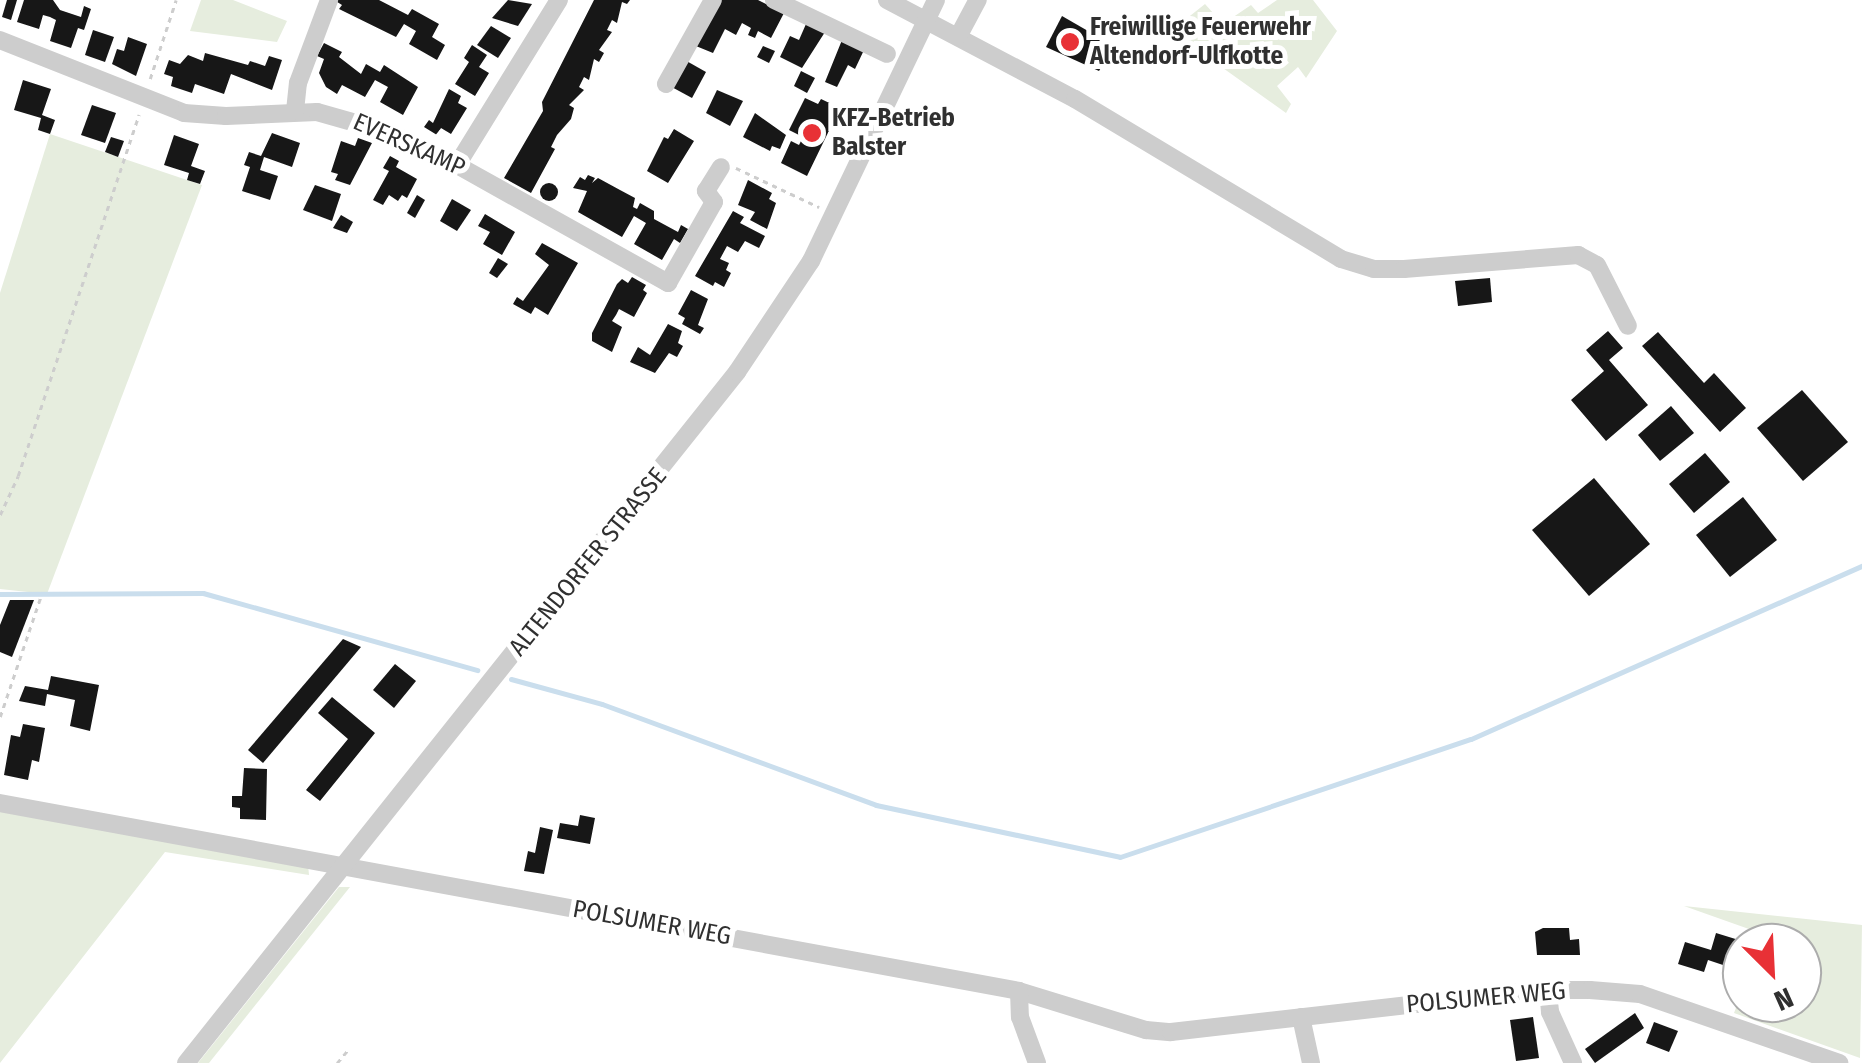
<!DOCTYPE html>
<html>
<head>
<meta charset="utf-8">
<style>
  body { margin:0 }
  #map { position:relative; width:1862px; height:1063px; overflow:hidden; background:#fff; font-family:"Fira Sans Condensed",sans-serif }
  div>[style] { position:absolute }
  .green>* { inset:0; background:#e6edde }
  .stream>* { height:5px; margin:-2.5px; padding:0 2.5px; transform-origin:2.5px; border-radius:2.5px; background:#cadeed }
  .building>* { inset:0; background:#171717 }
  .round { border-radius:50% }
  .path>* { height:2.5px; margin-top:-1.25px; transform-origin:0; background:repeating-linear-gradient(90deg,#cdcdcd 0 5px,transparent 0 10px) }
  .minor>* { height:18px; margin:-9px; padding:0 9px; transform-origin:9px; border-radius:9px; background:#cdcdcd }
  .dots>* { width:28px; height:28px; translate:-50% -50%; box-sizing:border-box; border:5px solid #fff; border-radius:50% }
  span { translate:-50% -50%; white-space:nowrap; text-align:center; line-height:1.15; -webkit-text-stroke:10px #fff; paint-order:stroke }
  .poi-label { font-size:25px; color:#303030; font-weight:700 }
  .left { translate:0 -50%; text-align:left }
  .street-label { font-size:25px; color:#303030 }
  .north { position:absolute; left:1722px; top:923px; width:100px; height:100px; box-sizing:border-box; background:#fff; border:2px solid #acacac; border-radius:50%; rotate:156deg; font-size:28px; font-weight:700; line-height:40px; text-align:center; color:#303030 }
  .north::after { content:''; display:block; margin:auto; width:35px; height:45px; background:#e83136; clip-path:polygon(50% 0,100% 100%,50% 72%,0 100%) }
</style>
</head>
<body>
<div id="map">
  <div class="green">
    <div style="clip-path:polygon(201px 0,233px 0,287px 21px,277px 42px,190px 31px)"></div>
    <div style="clip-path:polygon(1277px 0,1313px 0,1337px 31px,1306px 78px,1298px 67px,1277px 86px,1291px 104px,1286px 113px,1171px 31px,1205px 4px,1223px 24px,1251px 5px,1258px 13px)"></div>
    <div style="clip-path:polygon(50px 134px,202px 185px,47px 594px,0 589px,0 293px)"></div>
    <div style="clip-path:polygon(0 811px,308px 864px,309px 875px,165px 852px,0 1063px)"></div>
    <div style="clip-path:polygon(339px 887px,350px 887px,209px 1063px,198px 1063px)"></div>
    <div style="clip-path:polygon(1684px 906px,1862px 925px,1860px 1058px,1734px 1013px,1742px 992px,1742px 1003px,1802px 1003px,1802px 943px,1760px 943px,1763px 934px)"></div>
  </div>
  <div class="stream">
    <div style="left:0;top:594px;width:203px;rotate:-0.3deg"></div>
    <div style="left:203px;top:593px;width:285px;rotate:15.7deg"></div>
    <div style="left:511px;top:679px;width:94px;rotate:15.4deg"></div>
    <div style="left:602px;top:704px;width:292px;rotate:20.2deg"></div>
    <div style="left:876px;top:805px;width:249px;rotate:12deg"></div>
    <div style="left:1120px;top:857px;width:370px;rotate:-18.6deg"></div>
    <div style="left:1471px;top:739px;width:428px;rotate:-23.9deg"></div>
  </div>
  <div class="building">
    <div style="clip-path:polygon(7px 0,17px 0,11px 20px,2px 17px)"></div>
    <div style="clip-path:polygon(24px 0,53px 0,60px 10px,81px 17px,84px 6px,91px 9px,84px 30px,78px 28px,71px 48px,50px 41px,56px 20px,50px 17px,43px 15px,39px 29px,17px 22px)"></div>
    <div style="clip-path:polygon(334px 0,379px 0,408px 15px,412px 9px,439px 24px,432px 37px,445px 45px,437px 60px,409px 44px,416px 31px,404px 24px,396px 37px,339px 9px,342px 5px)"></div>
    <div style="clip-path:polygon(508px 0,532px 4px,518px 26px,492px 18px)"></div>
    <div style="clip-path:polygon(594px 0,630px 0,627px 4px,622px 2px,617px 23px,612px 20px,607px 30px,612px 32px,599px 50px,604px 53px,599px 62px,594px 59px,589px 80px,584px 77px,579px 87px,584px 90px,569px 105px,574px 108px,571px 119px,557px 135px,551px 147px,555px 149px,531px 193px,504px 178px,543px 111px,542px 102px)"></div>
    <div style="clip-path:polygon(721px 0,758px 0,784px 13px,771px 38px,758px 31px,755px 38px,748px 35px,751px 28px,742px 23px,736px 35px,725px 29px,713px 53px,691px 44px)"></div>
    <div style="clip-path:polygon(1062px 16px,1114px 46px,1099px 71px,1046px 47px)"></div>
    <div style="clip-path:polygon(806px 24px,825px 32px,802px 68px,780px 57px,790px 36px,799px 40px)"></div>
    <div style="clip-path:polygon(491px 26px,511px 38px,498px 58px,477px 45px)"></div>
    <div style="clip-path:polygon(93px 30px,114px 37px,105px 62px,85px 55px)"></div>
    <div style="clip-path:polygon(128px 37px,147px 44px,136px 76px,112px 64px,117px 49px,124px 51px)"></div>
    <div style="clip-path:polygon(842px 40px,864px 50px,855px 69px,848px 65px,837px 87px,825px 82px)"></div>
    <div style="clip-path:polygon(324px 43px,342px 52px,339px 57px,361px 74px,366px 64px,380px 72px,384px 65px,418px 87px,403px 115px,380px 102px,388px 87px,375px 80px,365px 97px,342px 85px,337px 94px,326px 87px,319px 73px,324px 59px,317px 56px)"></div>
    <div style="clip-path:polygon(472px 45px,487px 55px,479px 67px,489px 73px,475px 96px,455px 84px,469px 62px,464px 58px)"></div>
    <div style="clip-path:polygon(763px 46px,775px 51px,769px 63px,757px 57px)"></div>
    <div style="clip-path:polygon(205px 53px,248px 65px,250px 61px,265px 66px,269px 56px,282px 60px,272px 90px,231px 74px,224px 94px,195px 84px,192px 93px,171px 86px,173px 77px,164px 74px,169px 60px,180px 64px,188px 55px,203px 61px)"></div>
    <div style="clip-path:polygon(683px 59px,706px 72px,692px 98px,668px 85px)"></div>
    <div style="clip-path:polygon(801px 71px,815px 78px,807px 93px,794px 86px)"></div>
    <div style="clip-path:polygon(23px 80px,51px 89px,42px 115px,55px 120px,50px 134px,38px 130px,41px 118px,14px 110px)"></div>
    <div style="clip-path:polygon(449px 89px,461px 96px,458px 103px,467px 108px,451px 134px,441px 128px,437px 135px,424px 127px,429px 120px,433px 123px)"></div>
    <div style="clip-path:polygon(717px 90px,743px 101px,730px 126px,706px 113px)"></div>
    <div style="clip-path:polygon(805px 98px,818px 104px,821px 99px,840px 108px,807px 176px,781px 163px,791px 141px,799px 145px,803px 137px,789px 130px)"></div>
    <div style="clip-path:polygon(92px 105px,116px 113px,105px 143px,81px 135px)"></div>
    <div style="clip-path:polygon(755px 113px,786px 135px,780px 149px,772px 146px,770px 151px,743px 137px)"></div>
    <div style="clip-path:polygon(674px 129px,694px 141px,668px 183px,647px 171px,664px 137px,668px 139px)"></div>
    <div style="clip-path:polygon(272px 133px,300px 143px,292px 167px,264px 157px,260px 170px,278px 176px,270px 200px,242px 191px,250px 167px,244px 165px,249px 152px,261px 156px)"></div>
    <div style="clip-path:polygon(174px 135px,199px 144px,191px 166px,205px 171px,200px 184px,187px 180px,189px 173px,164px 165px)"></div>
    <div style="clip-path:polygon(111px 137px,124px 141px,118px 157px,105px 152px)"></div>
    <div style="clip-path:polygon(358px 138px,372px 143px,350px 185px,335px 180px,338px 174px,331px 172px,341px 141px,355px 146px)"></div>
    <div style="clip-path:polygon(390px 156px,399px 161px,396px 167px,417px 179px,407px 198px,402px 195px,398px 201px,389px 195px,383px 205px,373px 200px,389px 171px,383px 168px)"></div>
    <div style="clip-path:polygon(588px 175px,595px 178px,592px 183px,598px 178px,620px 190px,635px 198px,633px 207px,637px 209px,640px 203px,654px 211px,654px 219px,678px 232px,681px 225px,688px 229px,680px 243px,674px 239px,662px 260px,634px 244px,646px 223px,634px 216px,622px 237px,578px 212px,587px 191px,573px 188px,580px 177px,585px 180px)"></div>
    <div style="clip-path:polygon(748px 180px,772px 193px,769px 199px,776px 203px,767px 229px,750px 220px,755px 212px,738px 205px)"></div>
    <div class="round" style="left:540px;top:183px;width:18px;height:18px"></div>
    <div style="clip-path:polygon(315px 185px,341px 194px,332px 221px,303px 210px)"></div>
    <div style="clip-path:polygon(417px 195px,425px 200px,415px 218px,407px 213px)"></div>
    <div style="clip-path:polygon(452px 199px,471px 210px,457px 231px,440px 221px)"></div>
    <div style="clip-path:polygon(733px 211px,744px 217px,740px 223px,765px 236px,759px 248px,745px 241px,738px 252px,727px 246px,720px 259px,729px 263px,726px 270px,731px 273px,724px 287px,715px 282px,713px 286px,695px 276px)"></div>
    <div style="clip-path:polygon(485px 214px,515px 232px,502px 255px,483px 244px,490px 232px,478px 226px)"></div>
    <div style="clip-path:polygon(341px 215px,353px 222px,347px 233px,333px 228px)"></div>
    <div style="clip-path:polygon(542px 243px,578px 263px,548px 315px,535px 307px,531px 314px,513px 304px,517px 297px,523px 301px,549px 265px,535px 254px)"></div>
    <div style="clip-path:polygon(498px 258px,508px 264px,497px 278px,489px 273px)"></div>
    <div style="clip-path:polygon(632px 277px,646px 285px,643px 290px,647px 293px,634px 317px,619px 309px,616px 315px,612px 321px,622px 327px,612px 352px,592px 341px,592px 333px,617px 284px,622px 279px,628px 283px)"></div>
    <div style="clip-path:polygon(1490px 278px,1492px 302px,1458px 306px,1455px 281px)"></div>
    <div style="clip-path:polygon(691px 290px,708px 299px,698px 325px,704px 328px,700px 334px,682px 324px,685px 318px,678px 314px)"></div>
    <div style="clip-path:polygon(668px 324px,682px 331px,678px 343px,683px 346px,677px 357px,669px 353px,655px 373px,630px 362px,638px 347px,650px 355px)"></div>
    <div style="clip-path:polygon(1608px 331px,1623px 348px,1609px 360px,1648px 405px,1606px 441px,1571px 400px,1604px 371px,1586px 350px)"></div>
    <div style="clip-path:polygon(1658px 332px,1704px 383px,1714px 373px,1746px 408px,1720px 432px,1642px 346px)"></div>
    <div style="clip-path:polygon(1802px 390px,1848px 442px,1803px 481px,1757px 428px)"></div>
    <div style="clip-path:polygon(1671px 406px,1694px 433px,1660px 461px,1638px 435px)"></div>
    <div style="clip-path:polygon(1705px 453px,1730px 482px,1694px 513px,1669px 484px)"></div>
    <div style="clip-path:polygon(1594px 478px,1650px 544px,1589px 596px,1532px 530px)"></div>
    <div style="clip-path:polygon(1743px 497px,1777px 540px,1730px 577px,1696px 535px)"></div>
    <div style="clip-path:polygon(10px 600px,34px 600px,12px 657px,0 652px,0 625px)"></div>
    <div style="clip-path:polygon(343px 639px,361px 647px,263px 763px,248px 750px)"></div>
    <div style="clip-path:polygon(395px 664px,416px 681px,394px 708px,373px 690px)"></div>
    <div style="clip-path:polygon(51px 676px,99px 685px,90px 731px,70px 726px,75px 700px,47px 694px,45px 706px,19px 701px,25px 686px,48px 690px)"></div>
    <div style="clip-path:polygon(332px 697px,375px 733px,320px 801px,306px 790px,348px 739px,318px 713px)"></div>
    <div style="clip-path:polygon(23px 724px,45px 728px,39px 762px,32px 760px,28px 780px,4px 775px,11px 735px,20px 737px)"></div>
    <div style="clip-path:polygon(244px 768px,267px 769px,266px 820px,240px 819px,240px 808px,232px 807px,232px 796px,242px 796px)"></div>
    <div style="clip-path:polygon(580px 815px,595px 818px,590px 844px,557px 838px,560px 823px,578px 826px)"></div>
    <div style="clip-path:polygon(540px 827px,553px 830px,544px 874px,524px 871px,528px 851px,535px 853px)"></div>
    <div style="clip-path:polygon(1543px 928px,1569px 928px,1570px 940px,1579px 939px,1580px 955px,1537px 955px,1535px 932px)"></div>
    <div style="clip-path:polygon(1716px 933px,1742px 941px,1739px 951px,1732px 948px,1726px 966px,1708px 960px,1704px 972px,1678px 964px,1685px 942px,1711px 950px)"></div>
    <div style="clip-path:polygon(1635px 1013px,1644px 1028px,1595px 1063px,1585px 1049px)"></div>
    <div style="clip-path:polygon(1533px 1017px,1539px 1058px,1516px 1061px,1510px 1020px)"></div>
    <div style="clip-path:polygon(1654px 1022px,1678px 1031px,1669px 1052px,1646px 1043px)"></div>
  </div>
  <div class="path">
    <div style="left:150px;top:79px;width:83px;rotate:-71.8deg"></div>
    <div style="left:736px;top:168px;width:92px;rotate:25.2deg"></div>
    <div style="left:0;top:515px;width:43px;rotate:-65.2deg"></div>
    <div style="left:18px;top:476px;width:381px;rotate:-71.5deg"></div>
    <div style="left:0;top:717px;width:128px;rotate:-71.3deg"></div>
    <div style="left:337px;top:1063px;width:16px;rotate:-50deg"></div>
  </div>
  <div class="minor">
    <div style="left:774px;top:0;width:125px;rotate:25.5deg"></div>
    <div style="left:887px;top:0;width:212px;rotate:27.8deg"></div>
    <div style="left:1075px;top:99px;width:310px;rotate:31deg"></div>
    <div style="left:1341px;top:259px;width:34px;rotate:17deg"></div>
    <div style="left:1374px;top:269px;width:30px"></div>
    <div style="left:1404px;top:269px;width:175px;rotate:-4.6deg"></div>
    <div style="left:1578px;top:255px;width:21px;rotate:28deg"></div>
    <div style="left:1597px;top:265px;width:68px;rotate:63.1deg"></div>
    <div style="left:959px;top:35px;width:40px;rotate:-62deg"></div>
    <div style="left:0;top:40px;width:198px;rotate:21.6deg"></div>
    <div style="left:184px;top:113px;width:42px;rotate:4.1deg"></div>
    <div style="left:226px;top:116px;width:91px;rotate:-2.5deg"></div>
    <div style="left:317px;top:112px;width:77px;rotate:15.8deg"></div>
    <div style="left:391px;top:133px;width:73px;rotate:25.9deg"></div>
    <div style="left:457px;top:165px;width:242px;rotate:29.2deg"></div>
    <div style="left:668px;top:283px;width:93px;rotate:-60.4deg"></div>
    <div style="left:714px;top:202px;width:14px;rotate:-126deg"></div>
    <div style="left:706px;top:191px;width:28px;rotate:-58deg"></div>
    <div style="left:666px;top:84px;width:96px;rotate:-60.8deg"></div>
    <div style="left:295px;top:111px;width:28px;rotate:-84deg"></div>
    <div style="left:298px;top:83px;width:89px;rotate:-69.5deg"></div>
    <div style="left:457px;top:165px;width:194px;rotate:-58.3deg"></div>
    <div style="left:0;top:803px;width:1036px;rotate:10.45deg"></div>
    <div style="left:1019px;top:991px;width:133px;rotate:17.1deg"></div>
    <div style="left:1146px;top:1030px;width:25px;rotate:5deg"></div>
    <div style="left:1171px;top:1032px;width:368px;rotate:-6.5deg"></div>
    <div style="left:1537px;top:990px;width:53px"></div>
    <div style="left:1590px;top:990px;width:50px;rotate:4.6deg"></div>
    <div style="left:1640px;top:994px;width:211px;rotate:19.1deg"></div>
    <div style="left:1548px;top:989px;width:23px;rotate:85deg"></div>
    <div style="left:1550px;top:1012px;width:56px;rotate:65.7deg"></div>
    <div style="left:1019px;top:991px;width:26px;rotate:88deg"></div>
    <div style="left:1020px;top:1017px;width:49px;rotate:69.7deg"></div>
    <div style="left:1301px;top:1017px;width:47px;rotate:77.7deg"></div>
    <div style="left:186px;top:1063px;width:884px;rotate:-51.43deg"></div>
    <div style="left:737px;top:372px;width:133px;rotate:-56.3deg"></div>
    <div style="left:811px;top:261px;width:289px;rotate:-64.4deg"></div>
  </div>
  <div class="dots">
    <div style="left:1070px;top:42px;background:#e83136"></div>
    <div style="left:812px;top:133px;background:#e83136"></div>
  </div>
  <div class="poi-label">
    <span class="left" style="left:1090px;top:42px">Freiwillige Feuerwehr<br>Altendorf-Ulfkotte</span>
    <span class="left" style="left:832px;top:133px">KFZ-Betrieb<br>Balster</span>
  </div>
  <div class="street-label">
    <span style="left:409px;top:145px;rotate:24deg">EVERSKAMP</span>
    <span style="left:588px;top:562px;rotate:-51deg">ALTENDORFER STRASSE</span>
    <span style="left:652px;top:923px;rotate:10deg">POLSUMER WEG</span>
    <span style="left:1486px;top:998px;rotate:-5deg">POLSUMER WEG</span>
  </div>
  <div class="north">N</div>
</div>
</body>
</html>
